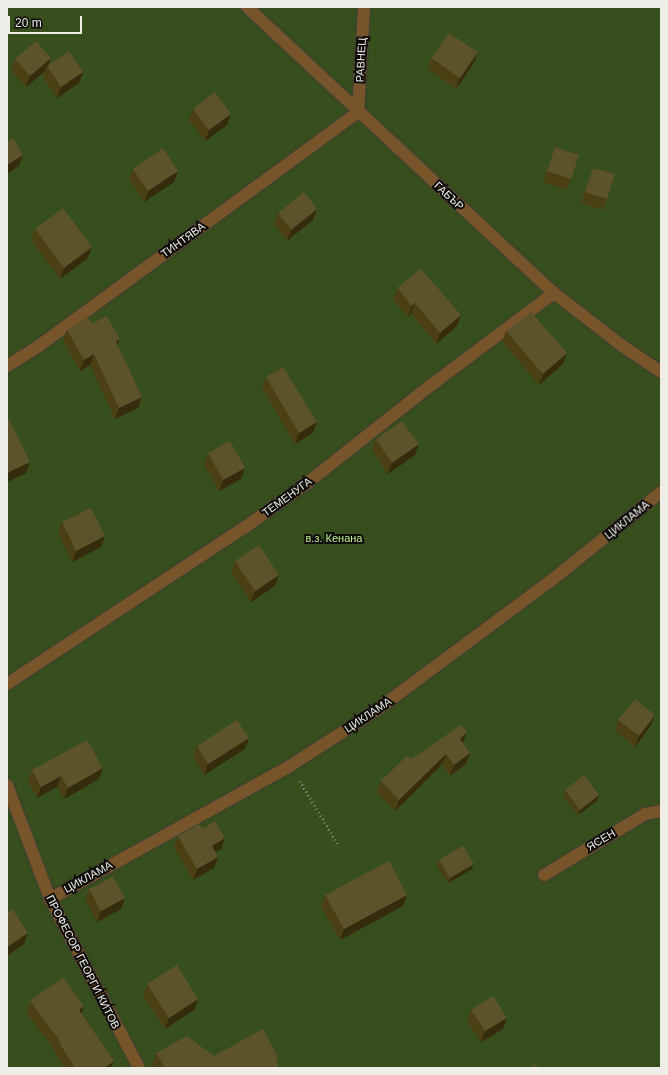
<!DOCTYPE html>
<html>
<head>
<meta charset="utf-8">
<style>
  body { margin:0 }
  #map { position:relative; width:668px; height:1075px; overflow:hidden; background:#24221b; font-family:Helvetica,sans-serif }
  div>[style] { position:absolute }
  .green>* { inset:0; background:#374f1c }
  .path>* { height:2.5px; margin-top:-1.25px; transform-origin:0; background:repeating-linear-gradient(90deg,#83827c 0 1px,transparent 0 4px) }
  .roads { filter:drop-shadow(0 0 1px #403e38) drop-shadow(0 0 1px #403e38) }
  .street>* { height:12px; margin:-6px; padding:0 6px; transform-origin:6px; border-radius:6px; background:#78542b }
  .wall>* { inset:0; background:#4a4014 }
  .shaded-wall>* { inset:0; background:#342c0d }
  .building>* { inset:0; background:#5c532b }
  span { translate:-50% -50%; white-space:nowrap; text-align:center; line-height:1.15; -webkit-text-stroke:4px #0d0c09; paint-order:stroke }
  .street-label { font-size:11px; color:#eeede8 }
  .park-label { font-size:11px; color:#c0f18f }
  .frame { position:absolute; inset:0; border:8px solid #eeede8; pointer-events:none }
  .scale { position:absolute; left:8px; top:16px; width:74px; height:18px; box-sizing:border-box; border:2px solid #eeede8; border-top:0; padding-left:5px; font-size:12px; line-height:14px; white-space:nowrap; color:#eeede8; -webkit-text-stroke:3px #0d0c09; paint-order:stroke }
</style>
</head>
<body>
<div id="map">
  <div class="green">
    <div style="clip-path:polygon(7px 7px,661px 7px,661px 1068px,7px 1068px)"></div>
  </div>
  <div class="path">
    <div style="left:300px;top:781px;width:74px;rotate:58.9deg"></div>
  </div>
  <div class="roads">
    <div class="street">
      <div style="left:247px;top:7px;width:420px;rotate:43deg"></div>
      <div style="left:554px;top:293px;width:85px;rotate:37.8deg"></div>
      <div style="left:621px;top:345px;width:48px;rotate:34deg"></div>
      <div style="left:7px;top:366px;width:39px;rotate:-32deg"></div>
      <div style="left:40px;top:345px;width:394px;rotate:-36.2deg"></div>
      <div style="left:358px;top:112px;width:105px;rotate:-86.7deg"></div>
      <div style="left:7px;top:684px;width:284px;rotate:-33.4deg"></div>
      <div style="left:244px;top:528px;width:77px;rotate:-35.5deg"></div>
      <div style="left:307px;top:483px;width:157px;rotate:-38.3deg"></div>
      <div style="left:430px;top:386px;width:155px;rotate:-36.9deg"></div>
      <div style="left:7px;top:785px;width:122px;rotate:69.3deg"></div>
      <div style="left:50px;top:899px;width:191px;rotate:62.2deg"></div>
      <div style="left:544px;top:875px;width:118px;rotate:-31.1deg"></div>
      <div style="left:645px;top:814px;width:16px;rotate:-11deg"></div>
      <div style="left:50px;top:899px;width:274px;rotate:-29deg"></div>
      <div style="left:290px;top:766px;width:105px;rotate:-32.9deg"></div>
      <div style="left:378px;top:709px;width:217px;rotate:-36.6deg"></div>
      <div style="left:552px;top:580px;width:140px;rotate:-38.9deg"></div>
    </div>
  </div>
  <div class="wall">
    <div style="clip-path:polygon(478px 52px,474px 63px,456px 89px,428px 69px,431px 58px)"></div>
    <div style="clip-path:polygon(51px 58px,48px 65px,83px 72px,79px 83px,57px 98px,43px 77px,45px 71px,26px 87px,11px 70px,15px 59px)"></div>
    <div style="clip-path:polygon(193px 109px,227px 125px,205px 141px,189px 120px)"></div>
    <div style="clip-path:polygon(555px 147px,579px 155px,567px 190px,543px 182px)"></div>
    <div style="clip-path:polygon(593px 168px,607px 199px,603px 210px,581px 203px)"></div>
    <div style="clip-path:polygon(133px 169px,174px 182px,144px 202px,129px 179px)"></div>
    <div style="clip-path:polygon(278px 213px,313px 220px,287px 241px,274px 224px)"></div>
    <div style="clip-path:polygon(35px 229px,92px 247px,88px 258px,60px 279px,31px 240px)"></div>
    <div style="clip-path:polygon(397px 288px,461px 315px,457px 326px,436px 344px,411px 314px,408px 317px,393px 299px)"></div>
    <div style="clip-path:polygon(92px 324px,118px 346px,142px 397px,138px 408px,115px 419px,90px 365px,80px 371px,63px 341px,67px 330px)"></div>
    <div style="clip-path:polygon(506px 331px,563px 364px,539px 385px,502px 342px)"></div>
    <div style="clip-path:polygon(266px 377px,317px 422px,313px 433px,295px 444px,262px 388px)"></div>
    <div style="clip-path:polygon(376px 439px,419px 444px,415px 455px,388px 474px,372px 450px)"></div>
    <div style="clip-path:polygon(208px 453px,245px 468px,241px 479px,219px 491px,204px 464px)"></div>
    <div style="clip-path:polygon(62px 522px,105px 536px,101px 547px,72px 562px,58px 533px)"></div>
    <div style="clip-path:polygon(235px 561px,275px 586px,251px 602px,231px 572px)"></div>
    <div style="clip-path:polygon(618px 720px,651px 725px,635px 747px,615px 731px)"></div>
    <div style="clip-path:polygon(463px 743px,470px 753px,466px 764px,450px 776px,442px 764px,395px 811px,377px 792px,381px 781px,411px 759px)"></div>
    <div style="clip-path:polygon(197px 746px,245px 749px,204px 775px,193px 757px)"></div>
    <div style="clip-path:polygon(103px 768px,99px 779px,64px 799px,57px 787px,37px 798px,28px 781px,32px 770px)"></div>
    <div style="clip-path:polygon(565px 790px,599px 795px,597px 801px,578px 815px,563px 796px)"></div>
    <div style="clip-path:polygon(178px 836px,225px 838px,221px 849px,215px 852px,218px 857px,214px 868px,193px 880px,174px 847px)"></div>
    <div style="clip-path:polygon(439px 860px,472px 869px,448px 883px,437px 866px)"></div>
    <div style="clip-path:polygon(89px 889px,121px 909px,97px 922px,85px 900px)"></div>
    <div style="clip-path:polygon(325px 895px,407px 895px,403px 906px,340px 940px,321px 906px)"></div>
    <div style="clip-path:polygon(147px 984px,198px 999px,194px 1010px,165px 1029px,143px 995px)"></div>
    <div style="clip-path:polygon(30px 1001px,82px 1013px,114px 1061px,111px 1068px,64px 1068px,55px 1053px,55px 1051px,26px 1012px)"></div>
    <div style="clip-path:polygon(471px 1010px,503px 1029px,481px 1042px,467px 1021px)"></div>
    <div style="clip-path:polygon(156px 1053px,214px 1056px,276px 1061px,279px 1068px,155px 1068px,152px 1064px)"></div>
  </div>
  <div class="shaded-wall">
    <div style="clip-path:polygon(478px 52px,474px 63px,456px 89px,460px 78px)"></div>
    <div style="clip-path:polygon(51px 58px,48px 67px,47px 66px,45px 71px,26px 87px,30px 76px)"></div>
    <div style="clip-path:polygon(83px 72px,79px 83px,57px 98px,61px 87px)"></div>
    <div style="clip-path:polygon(231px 114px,227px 125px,205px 141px,209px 130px)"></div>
    <div style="clip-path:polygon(23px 155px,19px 166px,7px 174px,7px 165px)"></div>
    <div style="clip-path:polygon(178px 171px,174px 182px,144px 202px,148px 191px)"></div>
    <div style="clip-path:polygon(317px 209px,313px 220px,287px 241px,291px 230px)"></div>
    <div style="clip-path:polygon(92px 247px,88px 258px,60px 279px,64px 268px)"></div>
    <div style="clip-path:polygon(415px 303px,411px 314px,408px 317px,412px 306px)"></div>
    <div style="clip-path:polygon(461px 315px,457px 326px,436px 344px,440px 333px)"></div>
    <div style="clip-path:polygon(120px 339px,116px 350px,116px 342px)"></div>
    <div style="clip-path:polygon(567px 353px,563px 364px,539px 385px,543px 374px)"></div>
    <div style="clip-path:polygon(94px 354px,90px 365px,80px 371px,84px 360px)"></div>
    <div style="clip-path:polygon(142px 397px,138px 408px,115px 419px,119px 408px)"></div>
    <div style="clip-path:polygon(317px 422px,313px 433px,295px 444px,299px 433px)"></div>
    <div style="clip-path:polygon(419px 444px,415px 455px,388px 474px,392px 463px)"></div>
    <div style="clip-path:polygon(30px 462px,26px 473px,7px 482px,7px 473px)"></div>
    <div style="clip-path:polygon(245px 468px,241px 479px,219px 491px,223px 480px)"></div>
    <div style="clip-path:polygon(105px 536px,101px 547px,72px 562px,76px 551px)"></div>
    <div style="clip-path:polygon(279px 575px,275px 586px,251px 602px,255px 591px)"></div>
    <div style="clip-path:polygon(655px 715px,651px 725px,635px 747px,639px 736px)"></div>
    <div style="clip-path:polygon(467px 732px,463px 743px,460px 739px)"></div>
    <div style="clip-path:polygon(249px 738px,245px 749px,204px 775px,208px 764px)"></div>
    <div style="clip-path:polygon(470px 753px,466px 764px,450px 776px,454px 765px)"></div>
    <div style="clip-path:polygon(446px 754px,442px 764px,395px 811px,399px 800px)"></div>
    <div style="clip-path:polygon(103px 768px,99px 779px,64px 799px,68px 788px)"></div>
    <div style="clip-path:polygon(61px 776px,57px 787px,37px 798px,41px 787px)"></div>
    <div style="clip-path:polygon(599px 795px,597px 801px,578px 815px,580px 810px)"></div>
    <div style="clip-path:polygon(225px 838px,221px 849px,208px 856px,212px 846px)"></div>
    <div style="clip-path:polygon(218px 857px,214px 868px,193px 880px,197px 869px)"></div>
    <div style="clip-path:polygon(474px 864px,472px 869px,448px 883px,450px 878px)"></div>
    <div style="clip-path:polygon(407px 895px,403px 906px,340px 940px,344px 929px)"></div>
    <div style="clip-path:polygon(125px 898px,121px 909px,97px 922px,101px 911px)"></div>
    <div style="clip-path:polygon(28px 933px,24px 944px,7px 956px,7px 947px)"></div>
    <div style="clip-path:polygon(198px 999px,194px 1010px,165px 1029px,169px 1018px)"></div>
    <div style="clip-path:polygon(84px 1006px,80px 1017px,79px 1010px)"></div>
    <div style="clip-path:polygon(507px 1018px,503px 1029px,481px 1042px,485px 1031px)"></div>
    <div style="clip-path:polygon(114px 1061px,111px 1068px,104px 1068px)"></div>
  </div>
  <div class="building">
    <div style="clip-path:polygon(449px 33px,478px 52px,460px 78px,431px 58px)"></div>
    <div style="clip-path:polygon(36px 41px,51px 58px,30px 76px,15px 59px)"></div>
    <div style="clip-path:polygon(69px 51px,83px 72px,61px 87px,47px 66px)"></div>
    <div style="clip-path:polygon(215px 92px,231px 114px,209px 130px,193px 109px)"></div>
    <div style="clip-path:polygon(13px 138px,23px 155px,7px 165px,7px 142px)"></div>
    <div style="clip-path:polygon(555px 147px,579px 155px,571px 179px,547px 171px)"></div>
    <div style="clip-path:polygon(163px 148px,178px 171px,148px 191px,133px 169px)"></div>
    <div style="clip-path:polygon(593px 168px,615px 174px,607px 199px,585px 192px)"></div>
    <div style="clip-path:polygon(304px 192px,317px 209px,291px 230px,278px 213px)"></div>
    <div style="clip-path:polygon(63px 208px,92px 247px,64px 268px,35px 229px)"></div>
    <div style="clip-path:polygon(421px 269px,461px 315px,440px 333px,415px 303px,412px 306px,397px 288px)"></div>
    <div style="clip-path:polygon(531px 312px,567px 353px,543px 374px,506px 331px)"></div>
    <div style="clip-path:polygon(107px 316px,120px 339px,116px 342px,142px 397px,119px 408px,94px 354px,84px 360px,67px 330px,88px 318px,92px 324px)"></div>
    <div style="clip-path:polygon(283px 367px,317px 422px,299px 433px,266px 377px)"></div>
    <div style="clip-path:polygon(9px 419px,30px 462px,7px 473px,7px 420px)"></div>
    <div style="clip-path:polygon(402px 421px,419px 444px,392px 463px,376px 439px)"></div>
    <div style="clip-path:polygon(230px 441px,245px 468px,223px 480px,208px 453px)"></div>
    <div style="clip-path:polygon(91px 508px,105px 536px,76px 551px,62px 522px)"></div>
    <div style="clip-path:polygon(259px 545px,279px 575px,255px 591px,235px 561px)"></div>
    <div style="clip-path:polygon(635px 699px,655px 715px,639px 736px,618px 720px)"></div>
    <div style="clip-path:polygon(237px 720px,249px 738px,208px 764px,197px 746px)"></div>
    <div style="clip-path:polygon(461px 725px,467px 732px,460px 739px,470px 753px,454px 765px,446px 754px,399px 800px,381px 781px,407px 756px,411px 759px)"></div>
    <div style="clip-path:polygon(87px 740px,103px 768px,68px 788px,61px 776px,41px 787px,32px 770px)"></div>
    <div style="clip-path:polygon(584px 775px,599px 795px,580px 810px,565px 790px)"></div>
    <div style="clip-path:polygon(215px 821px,225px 838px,212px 846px,218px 857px,197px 869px,178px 836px,200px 824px,202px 829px)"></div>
    <div style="clip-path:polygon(463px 846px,474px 864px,450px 878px,439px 860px)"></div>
    <div style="clip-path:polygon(389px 861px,407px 895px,344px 929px,325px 895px)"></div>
    <div style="clip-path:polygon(113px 877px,125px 898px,101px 911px,89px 889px)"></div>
    <div style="clip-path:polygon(12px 909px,28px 933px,7px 947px,7px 913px)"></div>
    <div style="clip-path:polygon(177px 965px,198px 999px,169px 1018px,147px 984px)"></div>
    <div style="clip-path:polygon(63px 977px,84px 1006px,79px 1010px,114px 1061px,104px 1068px,75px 1068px,59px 1042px,60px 1041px,30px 1001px)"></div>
    <div style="clip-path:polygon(493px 996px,507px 1018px,485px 1031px,471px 1010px)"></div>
    <div style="clip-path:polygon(263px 1029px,278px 1057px,276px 1059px,279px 1068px,165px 1068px,156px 1053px,187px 1036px,214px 1056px)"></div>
    <div style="clip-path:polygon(536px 1064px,539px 1068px,531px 1068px)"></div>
  </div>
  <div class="street-label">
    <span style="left:361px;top:60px;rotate:-87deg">РАВНЕЦ</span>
    <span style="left:449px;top:196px;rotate:43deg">ГАБЪР</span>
    <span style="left:183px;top:240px;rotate:-36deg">ТИНТЯВА</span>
    <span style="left:287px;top:497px;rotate:-36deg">ТЕМЕНУГА</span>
    <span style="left:627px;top:520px;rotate:-39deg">ЦИКЛАМА</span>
    <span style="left:368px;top:715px;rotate:-34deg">ЦИКЛАМА</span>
    <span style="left:601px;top:840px;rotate:-31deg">ЯСЕН</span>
    <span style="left:88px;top:877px;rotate:-29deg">ЦИКЛАМА</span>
    <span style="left:83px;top:962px;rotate:63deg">ПРОФЕСОР ГЕОРГИ КИТОВ</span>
  </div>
  <div class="park-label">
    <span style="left:334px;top:538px">в.з. Кенана</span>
  </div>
  <div class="frame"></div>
  <div class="scale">20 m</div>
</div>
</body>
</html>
